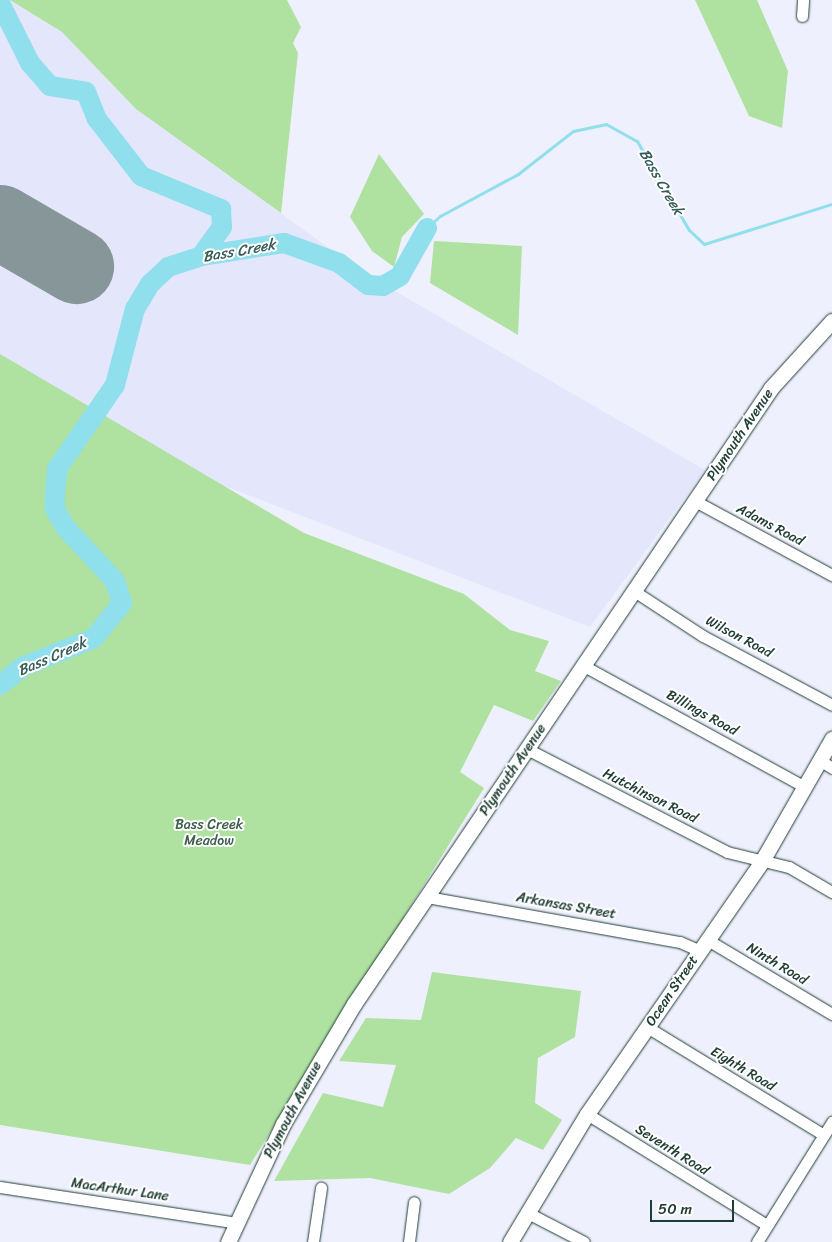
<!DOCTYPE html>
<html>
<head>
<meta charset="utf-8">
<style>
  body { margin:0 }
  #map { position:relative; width:832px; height:1242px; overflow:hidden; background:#eff0fd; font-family:Sriracha,sans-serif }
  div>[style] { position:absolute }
  .built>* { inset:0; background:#e4e6fb }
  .green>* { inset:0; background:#afe1a1 }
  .stream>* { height:3px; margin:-1.5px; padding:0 1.5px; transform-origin:1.5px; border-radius:1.5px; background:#90dfed }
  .river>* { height:20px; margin:-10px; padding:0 10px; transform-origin:10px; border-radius:10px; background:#90dfed }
  .runway>* { height:75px; margin:-37.5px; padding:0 37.5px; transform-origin:37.5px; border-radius:37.5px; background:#879698 }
  .roads { filter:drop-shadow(0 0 1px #1f3d34) drop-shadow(0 0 1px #1f3d34) }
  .street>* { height:11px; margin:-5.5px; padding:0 5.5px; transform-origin:5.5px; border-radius:5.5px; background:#fff }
  .secondary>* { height:15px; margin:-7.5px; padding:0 7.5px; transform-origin:7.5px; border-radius:7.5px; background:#fff }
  span { translate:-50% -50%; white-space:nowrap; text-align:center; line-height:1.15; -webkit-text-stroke:4px #fff; paint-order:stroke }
  .street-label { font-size:14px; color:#1f3d34 }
  .park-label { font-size:14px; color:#3c5e4a }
  .water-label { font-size:15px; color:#365d59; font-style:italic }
  .scale { position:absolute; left:650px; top:1200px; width:84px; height:22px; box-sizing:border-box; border:2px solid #1f3d34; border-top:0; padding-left:6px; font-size:15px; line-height:18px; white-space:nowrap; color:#1f3d34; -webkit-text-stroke:4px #fff; paint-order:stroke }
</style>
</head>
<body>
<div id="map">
  <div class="built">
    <div style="clip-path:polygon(0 0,10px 0,62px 32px,136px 109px,362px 272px,705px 470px,590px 627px,64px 424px,0 422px)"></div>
  </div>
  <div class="green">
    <div style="clip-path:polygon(10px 0,287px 0,301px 27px,293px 43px,298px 53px,281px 213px,136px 109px,62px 32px)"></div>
    <div style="clip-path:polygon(695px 0,757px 0,788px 71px,782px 128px,749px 116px)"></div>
    <div style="clip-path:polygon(379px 154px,424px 214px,402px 237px,394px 267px,372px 251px,350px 217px)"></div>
    <div style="clip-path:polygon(434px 241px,522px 246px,518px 335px,430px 283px)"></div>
    <div style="clip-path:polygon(0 354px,304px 533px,464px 594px,510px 630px,549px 641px,535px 671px,561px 681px,533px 721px,494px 705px,460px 772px,484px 788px,250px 1165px,0 1125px)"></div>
    <div style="clip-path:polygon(432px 972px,581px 991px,575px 1037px,538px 1058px,535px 1103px,562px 1120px,543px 1150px,516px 1138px,490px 1168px,449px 1194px,370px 1178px,274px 1181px,323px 1093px,383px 1107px,396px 1065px,339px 1061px,366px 1018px,421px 1020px)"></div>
  </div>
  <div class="stream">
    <div style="left:427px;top:228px;width:18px;rotate:-43deg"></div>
    <div style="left:440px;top:216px;width:89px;rotate:-28.3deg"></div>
    <div style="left:518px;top:174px;width:70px;rotate:-38deg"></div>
    <div style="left:573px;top:131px;width:34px;rotate:-12deg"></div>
    <div style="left:606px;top:124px;width:35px;rotate:29deg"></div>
    <div style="left:637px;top:141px;width:103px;rotate:59.7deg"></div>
    <div style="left:689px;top:230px;width:21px;rotate:43deg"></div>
    <div style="left:704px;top:244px;width:134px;rotate:-17.4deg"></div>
  </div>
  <div class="river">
    <div style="left:0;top:3px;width:67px;rotate:63.4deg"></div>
    <div style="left:30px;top:63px;width:30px;rotate:49deg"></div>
    <div style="left:50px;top:86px;width:36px;rotate:9deg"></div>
    <div style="left:86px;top:92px;width:29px;rotate:68deg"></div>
    <div style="left:97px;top:119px;width:72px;rotate:52.3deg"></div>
    <div style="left:141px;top:176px;width:87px;rotate:22.4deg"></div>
    <div style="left:221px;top:209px;width:18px;rotate:87deg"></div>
    <div style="left:222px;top:227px;width:36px;rotate:126deg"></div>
    <div style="left:0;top:685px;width:28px;rotate:-39deg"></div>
    <div style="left:22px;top:667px;width:78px;rotate:-21.9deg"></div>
    <div style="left:94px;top:638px;width:45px;rotate:-51.3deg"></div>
    <div style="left:122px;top:603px;width:23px;rotate:-108deg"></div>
    <div style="left:115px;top:581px;width:74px;rotate:-132.8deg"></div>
    <div style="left:65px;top:527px;width:21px;rotate:-119deg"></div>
    <div style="left:55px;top:509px;width:15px;rotate:-90deg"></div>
    <div style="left:55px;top:494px;width:25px;rotate:-85deg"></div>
    <div style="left:57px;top:469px;width:102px;rotate:-55.4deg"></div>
    <div style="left:115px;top:385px;width:79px;rotate:-75.3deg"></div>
    <div style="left:135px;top:309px;width:29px;rotate:-59deg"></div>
    <div style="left:150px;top:284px;width:25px;rotate:-43deg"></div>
    <div style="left:168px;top:267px;width:35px;rotate:-18deg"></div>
    <div style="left:201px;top:256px;width:84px;rotate:-8.9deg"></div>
    <div style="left:284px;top:243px;width:59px;rotate:20deg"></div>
    <div style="left:339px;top:263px;width:36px;rotate:37deg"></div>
    <div style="left:368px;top:285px;width:15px;rotate:4deg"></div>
    <div style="left:383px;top:286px;width:20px;rotate:-30deg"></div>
    <div style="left:400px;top:276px;width:55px;rotate:-60.6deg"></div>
  </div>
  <div class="runway">
    <div style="left:0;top:222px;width:88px;rotate:30.1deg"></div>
  </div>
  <div class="roads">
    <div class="street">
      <div style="left:802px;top:16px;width:16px;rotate:-86deg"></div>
      <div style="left:695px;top:501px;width:156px;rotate:28.4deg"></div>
      <div style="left:634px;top:591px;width:82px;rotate:33.1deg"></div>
      <div style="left:703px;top:636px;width:146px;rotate:28.1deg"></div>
      <div style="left:584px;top:666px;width:252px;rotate:28.7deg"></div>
      <div style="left:527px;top:749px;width:225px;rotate:27.2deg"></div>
      <div style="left:727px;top:852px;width:64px;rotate:13.6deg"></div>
      <div style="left:789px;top:867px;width:50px;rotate:30.2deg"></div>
      <div style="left:821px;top:761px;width:13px;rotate:32deg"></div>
      <div style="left:427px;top:897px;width:257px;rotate:10.1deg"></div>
      <div style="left:680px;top:942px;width:20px;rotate:24deg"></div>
      <div style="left:706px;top:939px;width:147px;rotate:30.8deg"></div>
      <div style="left:647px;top:1027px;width:207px;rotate:31.4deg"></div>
      <div style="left:587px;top:1114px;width:211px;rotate:31.7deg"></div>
      <div style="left:0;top:1187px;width:240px;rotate:8.6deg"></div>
      <div style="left:526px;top:1212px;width:65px;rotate:27.3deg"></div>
      <div style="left:313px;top:1242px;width:55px;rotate:-81.6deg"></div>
      <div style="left:409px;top:1242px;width:40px;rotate:-82.9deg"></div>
      <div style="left:757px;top:1242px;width:142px;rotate:-58deg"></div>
    </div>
    <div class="secondary">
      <div style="left:228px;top:1242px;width:130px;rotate:-65deg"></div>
      <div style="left:283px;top:1124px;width:139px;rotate:-59.4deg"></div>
      <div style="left:354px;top:1004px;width:744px;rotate:-55.9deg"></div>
      <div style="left:771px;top:388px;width:91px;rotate:-47.7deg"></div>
      <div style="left:510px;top:1242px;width:149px;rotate:-59deg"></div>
      <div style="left:587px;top:1114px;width:308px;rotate:-55.3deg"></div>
      <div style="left:762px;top:861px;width:141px;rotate:-60.2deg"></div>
    </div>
  </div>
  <div class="street-label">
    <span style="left:740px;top:435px;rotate:-56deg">Plymouth Avenue</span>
    <span style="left:770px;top:525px;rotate:28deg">Adams Road</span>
    <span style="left:739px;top:637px;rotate:28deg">Wilson Road</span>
    <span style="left:702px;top:713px;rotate:29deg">Billings Road</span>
    <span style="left:513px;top:770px;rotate:-56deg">Plymouth Avenue</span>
    <span style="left:650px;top:796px;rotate:27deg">Hutchinson Road</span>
    <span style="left:566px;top:906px;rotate:10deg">Arkansas Street</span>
    <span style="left:777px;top:964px;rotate:31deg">Ninth Road</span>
    <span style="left:672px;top:991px;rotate:-56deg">Ocean Street</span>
    <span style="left:743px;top:1069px;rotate:31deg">Eighth Road</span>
    <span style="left:293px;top:1110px;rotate:-62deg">Plymouth Avenue</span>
    <span style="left:672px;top:1150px;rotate:32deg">Seventh Road</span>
    <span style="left:120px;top:1190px;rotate:8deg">MacArthur Lane</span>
  </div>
  <div class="park-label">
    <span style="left:209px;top:833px">Bass Creek<br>Meadow</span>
  </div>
  <div class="water-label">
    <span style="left:661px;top:182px;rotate:60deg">Bass Creek</span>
    <span style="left:239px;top:251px;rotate:-10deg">Bass Creek</span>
    <span style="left:52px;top:657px;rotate:-24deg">Bass Creek</span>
  </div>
  <div class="scale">50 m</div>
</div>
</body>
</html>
